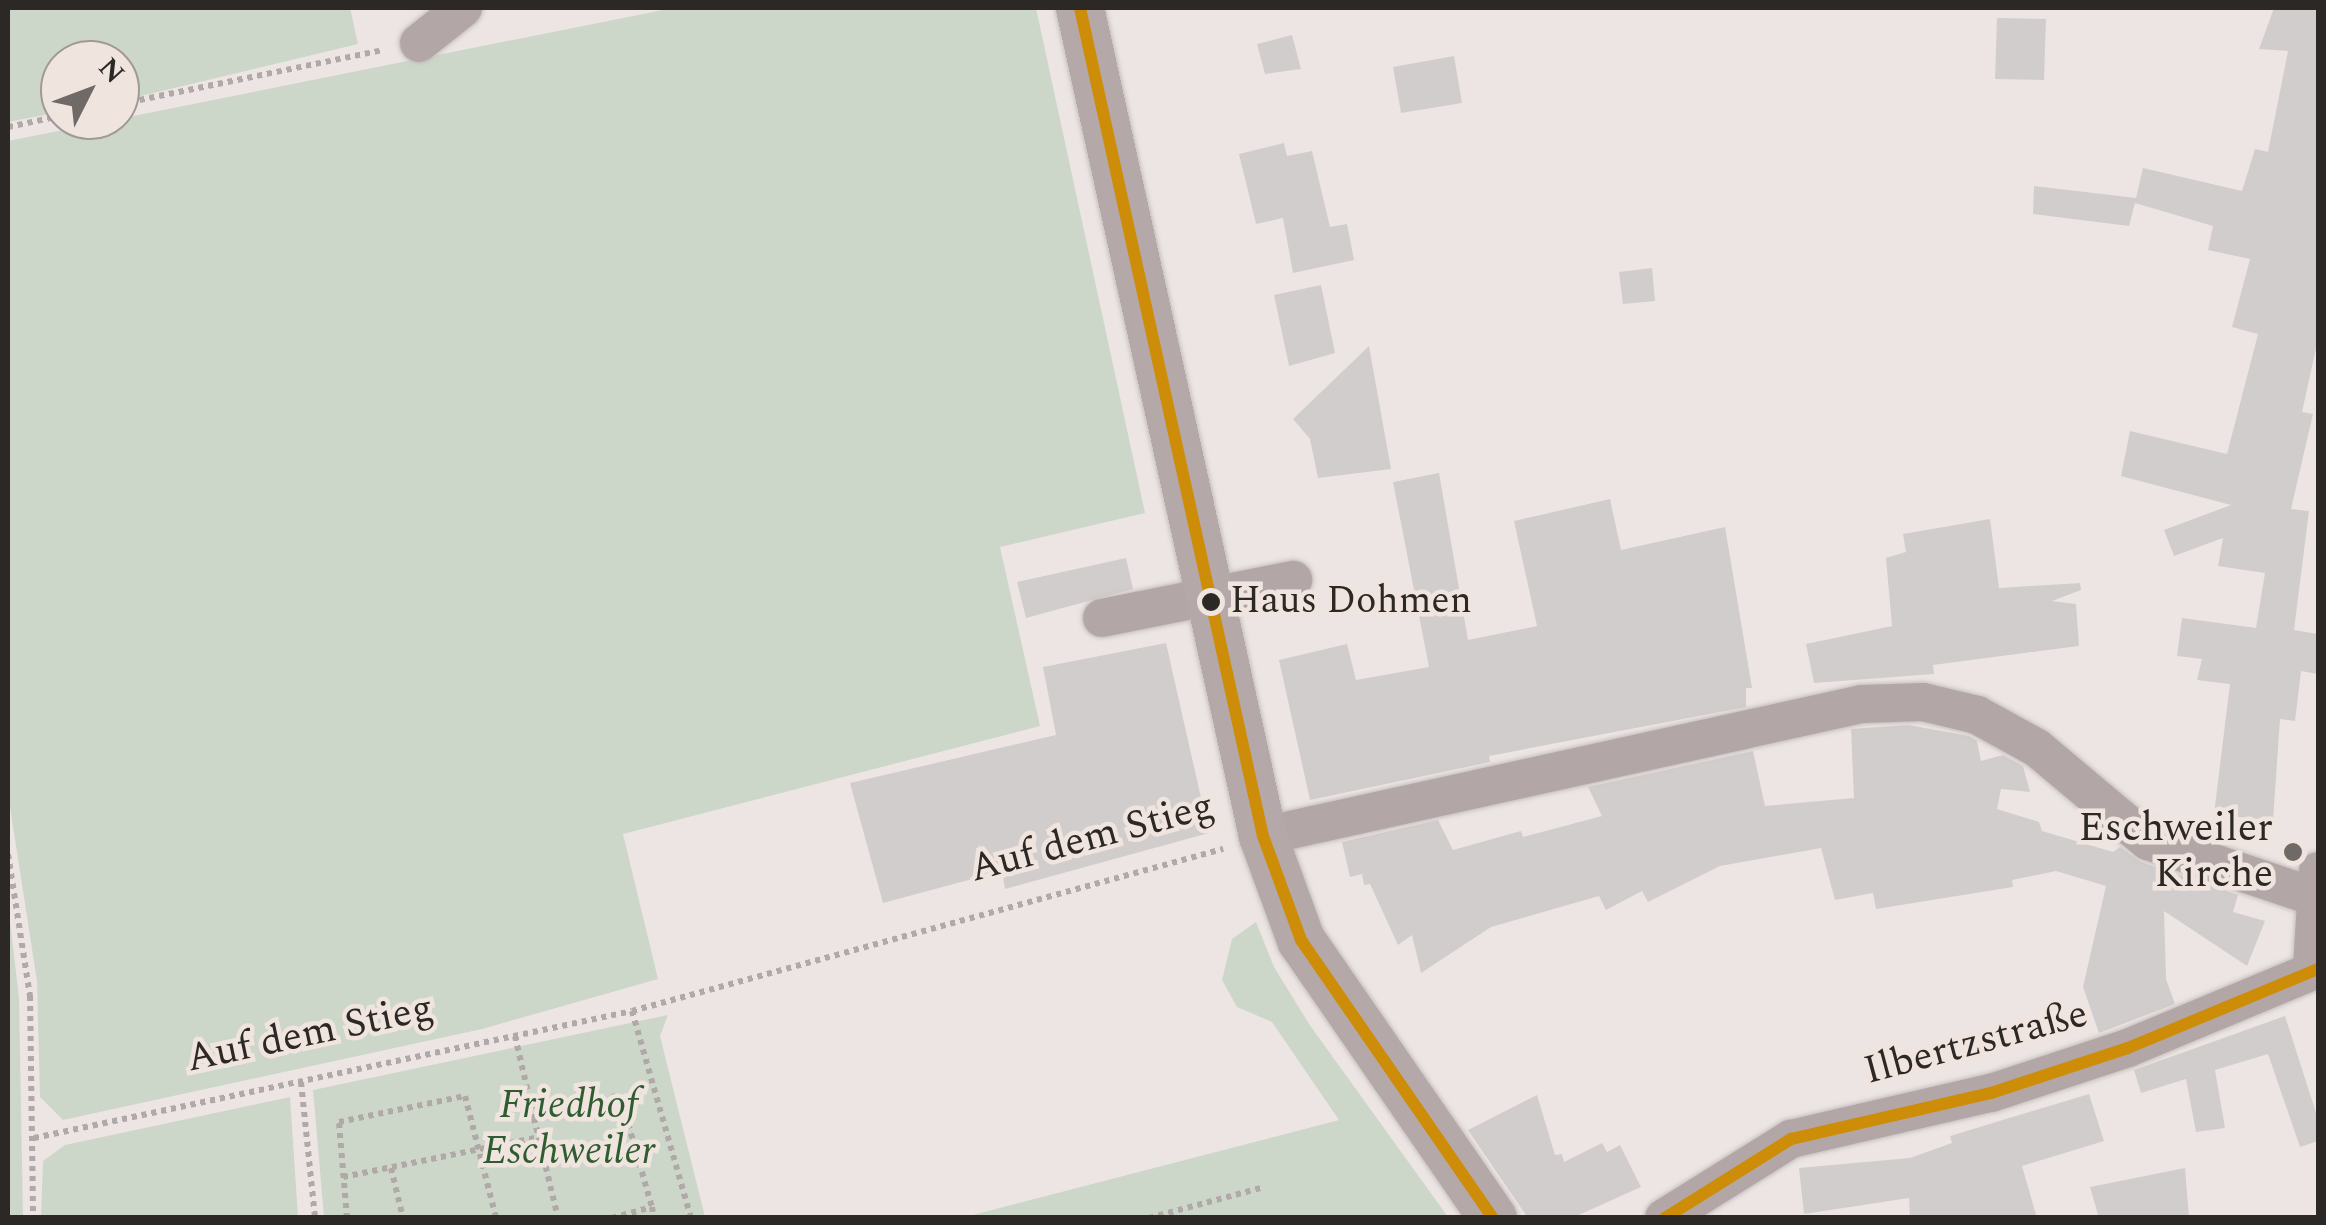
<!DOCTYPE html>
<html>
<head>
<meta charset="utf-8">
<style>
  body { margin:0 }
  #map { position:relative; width:2326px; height:1225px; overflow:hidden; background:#ece5e3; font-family:Spectral,serif }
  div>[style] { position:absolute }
  .green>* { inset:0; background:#cdd7c9 }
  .building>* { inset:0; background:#d2cdcd }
  .path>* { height:6px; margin-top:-3px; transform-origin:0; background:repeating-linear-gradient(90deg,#b1a8a8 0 5px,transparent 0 10px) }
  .roads { filter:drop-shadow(0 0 2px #c5c0be) drop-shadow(0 0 2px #c5c0be) }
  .minor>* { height:38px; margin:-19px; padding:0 19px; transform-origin:19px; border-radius:19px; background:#b2a6a7 }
  .major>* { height:48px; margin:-24px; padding:0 24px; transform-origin:24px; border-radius:24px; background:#b5a8a8 }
  .bus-1>* { height:12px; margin:-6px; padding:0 6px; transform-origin:6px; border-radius:6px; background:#ce8d08 }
  .dots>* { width:28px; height:28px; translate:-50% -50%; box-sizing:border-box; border:5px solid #f0e4df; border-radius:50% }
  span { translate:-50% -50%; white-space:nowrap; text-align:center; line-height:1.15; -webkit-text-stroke:9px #f0e4df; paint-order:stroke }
  .bus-label { font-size:38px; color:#2c2826 }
  .left { translate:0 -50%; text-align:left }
  .poi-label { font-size:40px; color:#2c2826 }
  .right { translate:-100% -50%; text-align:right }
  .street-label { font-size:40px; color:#2c2826 }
  .park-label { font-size:40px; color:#2f5c30; font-style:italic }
  .frame { position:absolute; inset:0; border:10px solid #2c2826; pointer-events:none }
  .north { position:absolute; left:40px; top:40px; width:100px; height:100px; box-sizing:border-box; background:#f0e4df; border:2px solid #a29995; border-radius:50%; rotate:48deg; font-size:28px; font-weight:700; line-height:40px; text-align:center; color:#2c2826 }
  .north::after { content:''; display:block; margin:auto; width:35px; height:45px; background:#6f6a68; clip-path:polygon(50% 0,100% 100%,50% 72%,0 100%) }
</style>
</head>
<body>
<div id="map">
  <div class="green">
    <div style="clip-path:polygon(8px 8px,350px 8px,358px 44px,120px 101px,120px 60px,60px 60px,60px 112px,8px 122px)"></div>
    <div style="clip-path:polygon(673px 8px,1036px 8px,1145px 513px,1000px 547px,1040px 726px,623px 834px,658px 979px,482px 1029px,63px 1120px,40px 1097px,37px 981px,8px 794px,8px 141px)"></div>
    <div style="clip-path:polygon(8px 904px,19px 998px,23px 1218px,8px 1217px)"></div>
    <div style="clip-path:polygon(1256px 922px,1274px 967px,1309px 1024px,1448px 1217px,965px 1217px,1339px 1120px,1272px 1022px,1237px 1007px,1222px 980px,1232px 939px)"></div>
    <div style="clip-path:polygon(668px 1015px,660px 1036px,705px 1217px,324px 1217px,313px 1090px)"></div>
    <div style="clip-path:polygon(290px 1097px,298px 1217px,41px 1217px,43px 1161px,65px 1145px)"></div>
  </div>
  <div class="building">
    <div style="clip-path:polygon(2274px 8px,2318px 8px,2318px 339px,2302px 412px,2313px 414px,2291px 509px,2309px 511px,2294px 630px,2318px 634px,2318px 674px,2301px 671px,2295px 721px,2280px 719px,2273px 821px,2214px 814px,2230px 684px,2197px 680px,2202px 659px,2177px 656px,2182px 618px,2256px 628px,2265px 573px,2218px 566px,2223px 538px,2174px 556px,2164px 530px,2231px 505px,2121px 476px,2130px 431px,2227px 454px,2258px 334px,2232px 327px,2250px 259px,2208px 250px,2213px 226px,2135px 203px,2129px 226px,2033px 214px,2034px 186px,2136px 198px,2143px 168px,2242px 191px,2255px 149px,2268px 152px,2288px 51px,2259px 49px)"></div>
    <div style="clip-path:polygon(1997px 18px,2046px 19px,2044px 80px,1995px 79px)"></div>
    <div style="clip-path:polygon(1292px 35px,1301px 69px,1265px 74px,1257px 44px)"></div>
    <div style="clip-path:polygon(1454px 56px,1462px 103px,1401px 113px,1393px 67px)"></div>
    <div style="clip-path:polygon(1284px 143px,1287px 156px,1312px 151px,1330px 227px,1347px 224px,1354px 260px,1293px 273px,1283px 218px,1256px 224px,1239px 154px)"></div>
    <div style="clip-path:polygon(1652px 268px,1655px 301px,1623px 304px,1619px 272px)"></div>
    <div style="clip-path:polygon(1321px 285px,1335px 353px,1289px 366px,1274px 295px)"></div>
    <div style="clip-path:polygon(1369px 346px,1391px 469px,1318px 478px,1310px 439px,1293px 419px)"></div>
    <div style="clip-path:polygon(1439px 473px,1468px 640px,1537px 626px,1514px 521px,1610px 499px,1621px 550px,1725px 527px,1752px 688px,1746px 688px,1746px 707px,1489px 756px,1490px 762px,1310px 800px,1279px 660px,1347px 644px,1356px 680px,1429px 667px,1393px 482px)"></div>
    <div style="clip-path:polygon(1990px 519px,1999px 588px,2080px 583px,2081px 590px,2052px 601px,2076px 604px,2079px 646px,1933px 665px,1934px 674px,1814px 683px,1806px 644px,1892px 626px,1886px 558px,1906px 552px,1903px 534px)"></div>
    <div style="clip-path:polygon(1126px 558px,1133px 589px,1026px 618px,1017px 582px)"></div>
    <div style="clip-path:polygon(1166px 643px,1209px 833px,1005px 889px,1002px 871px,883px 903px,850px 783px,1056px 735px,1043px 667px)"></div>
    <div style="clip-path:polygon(1908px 725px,1969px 736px,1977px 741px,1981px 761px,2003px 755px,2023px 766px,2030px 792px,2001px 789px,1997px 809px,2039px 822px,2042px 831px,2113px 852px,2120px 847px,2141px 862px,2238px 895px,2233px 912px,2265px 921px,2247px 966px,2164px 911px,2166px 979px,2175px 1004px,2099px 1033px,2083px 987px,2106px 886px,2056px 871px,2012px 880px,2013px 887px,1876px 909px,1873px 893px,1835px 900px,1821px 848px,1720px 866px,1648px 902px,1642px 891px,1606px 910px,1599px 896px,1491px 927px,1421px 973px,1412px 935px,1398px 945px,1370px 884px,1364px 885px,1362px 874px,1350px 877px,1342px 842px,1438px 820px,1453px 850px,1521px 831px,1523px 837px,1602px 816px,1588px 787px,1753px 751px,1765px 806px,1854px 798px,1851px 729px)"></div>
    <div style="clip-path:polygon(2285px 1016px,2318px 1119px,2318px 1141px,2300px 1147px,2268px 1054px,2215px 1070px,2225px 1128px,2196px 1132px,2186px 1079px,2141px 1093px,2134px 1070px)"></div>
    <div style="clip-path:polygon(2089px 1094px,2104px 1141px,2022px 1166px,2037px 1218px,1910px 1218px,1909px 1198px,1804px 1214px,1799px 1168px,1910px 1158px,1952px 1143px,1950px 1136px)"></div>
    <div style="clip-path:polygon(1537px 1095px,1555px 1155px,1562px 1154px,1564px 1162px,1602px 1143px,1607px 1152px,1620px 1145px,1641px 1187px,1572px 1218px,1528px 1218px,1468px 1130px)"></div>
    <div style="clip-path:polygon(2185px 1168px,2189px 1218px,2099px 1218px,2090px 1187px)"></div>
  </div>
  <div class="path">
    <div style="left:120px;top:104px;width:268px;rotate:-11.6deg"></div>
    <div style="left:8px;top:127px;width:53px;rotate:-11.9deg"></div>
    <div style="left:8px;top:854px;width:144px;rotate:81.2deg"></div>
    <div style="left:30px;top:996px;width:222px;rotate:89.2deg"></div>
    <div style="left:632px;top:1011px;width:215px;rotate:74.1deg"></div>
    <div style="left:515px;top:1036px;width:84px;rotate:77deg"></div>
    <div style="left:534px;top:1118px;width:89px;rotate:-15deg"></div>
    <div style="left:620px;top:1095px;width:116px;rotate:74.1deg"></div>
    <div style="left:301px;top:1082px;width:137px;rotate:84.1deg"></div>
    <div style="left:534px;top:1118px;width:103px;rotate:76.5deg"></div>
    <div style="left:34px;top:1138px;width:611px;rotate:-11.99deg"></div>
    <div style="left:632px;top:1011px;width:613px;rotate:-15.33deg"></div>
    <div style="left:391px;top:1168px;width:51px;rotate:76.5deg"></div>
    <div style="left:343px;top:1177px;width:200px;rotate:-11.5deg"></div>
    <div style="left:347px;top:1218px;width:96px;rotate:-94.8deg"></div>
    <div style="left:339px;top:1122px;width:129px;rotate:-11.7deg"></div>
    <div style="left:465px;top:1096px;width:126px;rotate:75.7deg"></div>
    <div style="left:612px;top:1218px;width:41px;rotate:-15.4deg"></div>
    <div style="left:652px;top:1207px;width:11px;rotate:80deg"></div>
    <div style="left:1149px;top:1218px;width:116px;rotate:-15deg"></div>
  </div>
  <div class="roads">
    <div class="minor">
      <div style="left:419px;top:43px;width:56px;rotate:-38.5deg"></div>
      <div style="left:1102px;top:618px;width:195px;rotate:-11.3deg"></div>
      <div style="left:1263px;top:836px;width:613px;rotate:-12.43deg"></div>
      <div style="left:1862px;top:704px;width:61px;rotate:-1.9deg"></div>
      <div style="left:1923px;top:702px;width:56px;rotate:13.5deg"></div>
      <div style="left:1977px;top:715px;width:68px;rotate:28.8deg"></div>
      <div style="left:2037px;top:748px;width:145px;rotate:40deg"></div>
      <div style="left:2148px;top:841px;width:173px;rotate:18.5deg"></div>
      <div style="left:2312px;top:968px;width:97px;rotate:-86.5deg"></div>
      <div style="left:1664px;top:1218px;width:150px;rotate:-31.9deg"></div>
      <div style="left:1791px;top:1139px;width:205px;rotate:-13deg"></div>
      <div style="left:1991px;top:1093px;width:144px;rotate:-18.2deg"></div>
      <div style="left:2128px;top:1048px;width:206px;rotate:-22.6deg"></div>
    </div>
    <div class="major">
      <div style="left:1080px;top:8px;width:848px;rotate:77.54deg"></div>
      <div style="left:1263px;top:836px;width:111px;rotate:69.9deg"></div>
      <div style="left:1301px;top:940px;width:338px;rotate:55.4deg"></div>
    </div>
  </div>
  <div class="bus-1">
    <div style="left:1080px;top:8px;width:848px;rotate:77.54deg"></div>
    <div style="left:1263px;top:836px;width:111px;rotate:69.9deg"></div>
    <div style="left:1301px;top:940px;width:338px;rotate:55.4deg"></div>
    <div style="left:1665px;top:1218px;width:149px;rotate:-32.1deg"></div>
    <div style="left:1791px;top:1139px;width:205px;rotate:-13deg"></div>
    <div style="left:1991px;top:1093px;width:144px;rotate:-18.2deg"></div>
    <div style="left:2128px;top:1048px;width:206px;rotate:-22.6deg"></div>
  </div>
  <div class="dots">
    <div style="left:1211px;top:602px;background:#2c2826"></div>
    <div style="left:2293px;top:852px;background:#6f6a68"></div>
  </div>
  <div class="bus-label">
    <span class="left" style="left:1230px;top:602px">Haus Dohmen</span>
  </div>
  <div class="poi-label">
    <span class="right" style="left:2273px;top:852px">Eschweiler<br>Kirche</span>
  </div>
  <div class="street-label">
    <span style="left:1092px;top:838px;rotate:-15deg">Auf dem Stieg</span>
    <span style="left:310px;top:1034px;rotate:-12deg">Auf dem Stieg</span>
    <span style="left:1976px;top:1043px;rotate:-15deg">Ilbertzstraße</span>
  </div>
  <div class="park-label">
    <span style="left:569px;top:1129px">Friedhof<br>Eschweiler</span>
  </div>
  <div class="frame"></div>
  <div class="north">N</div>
</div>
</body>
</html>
